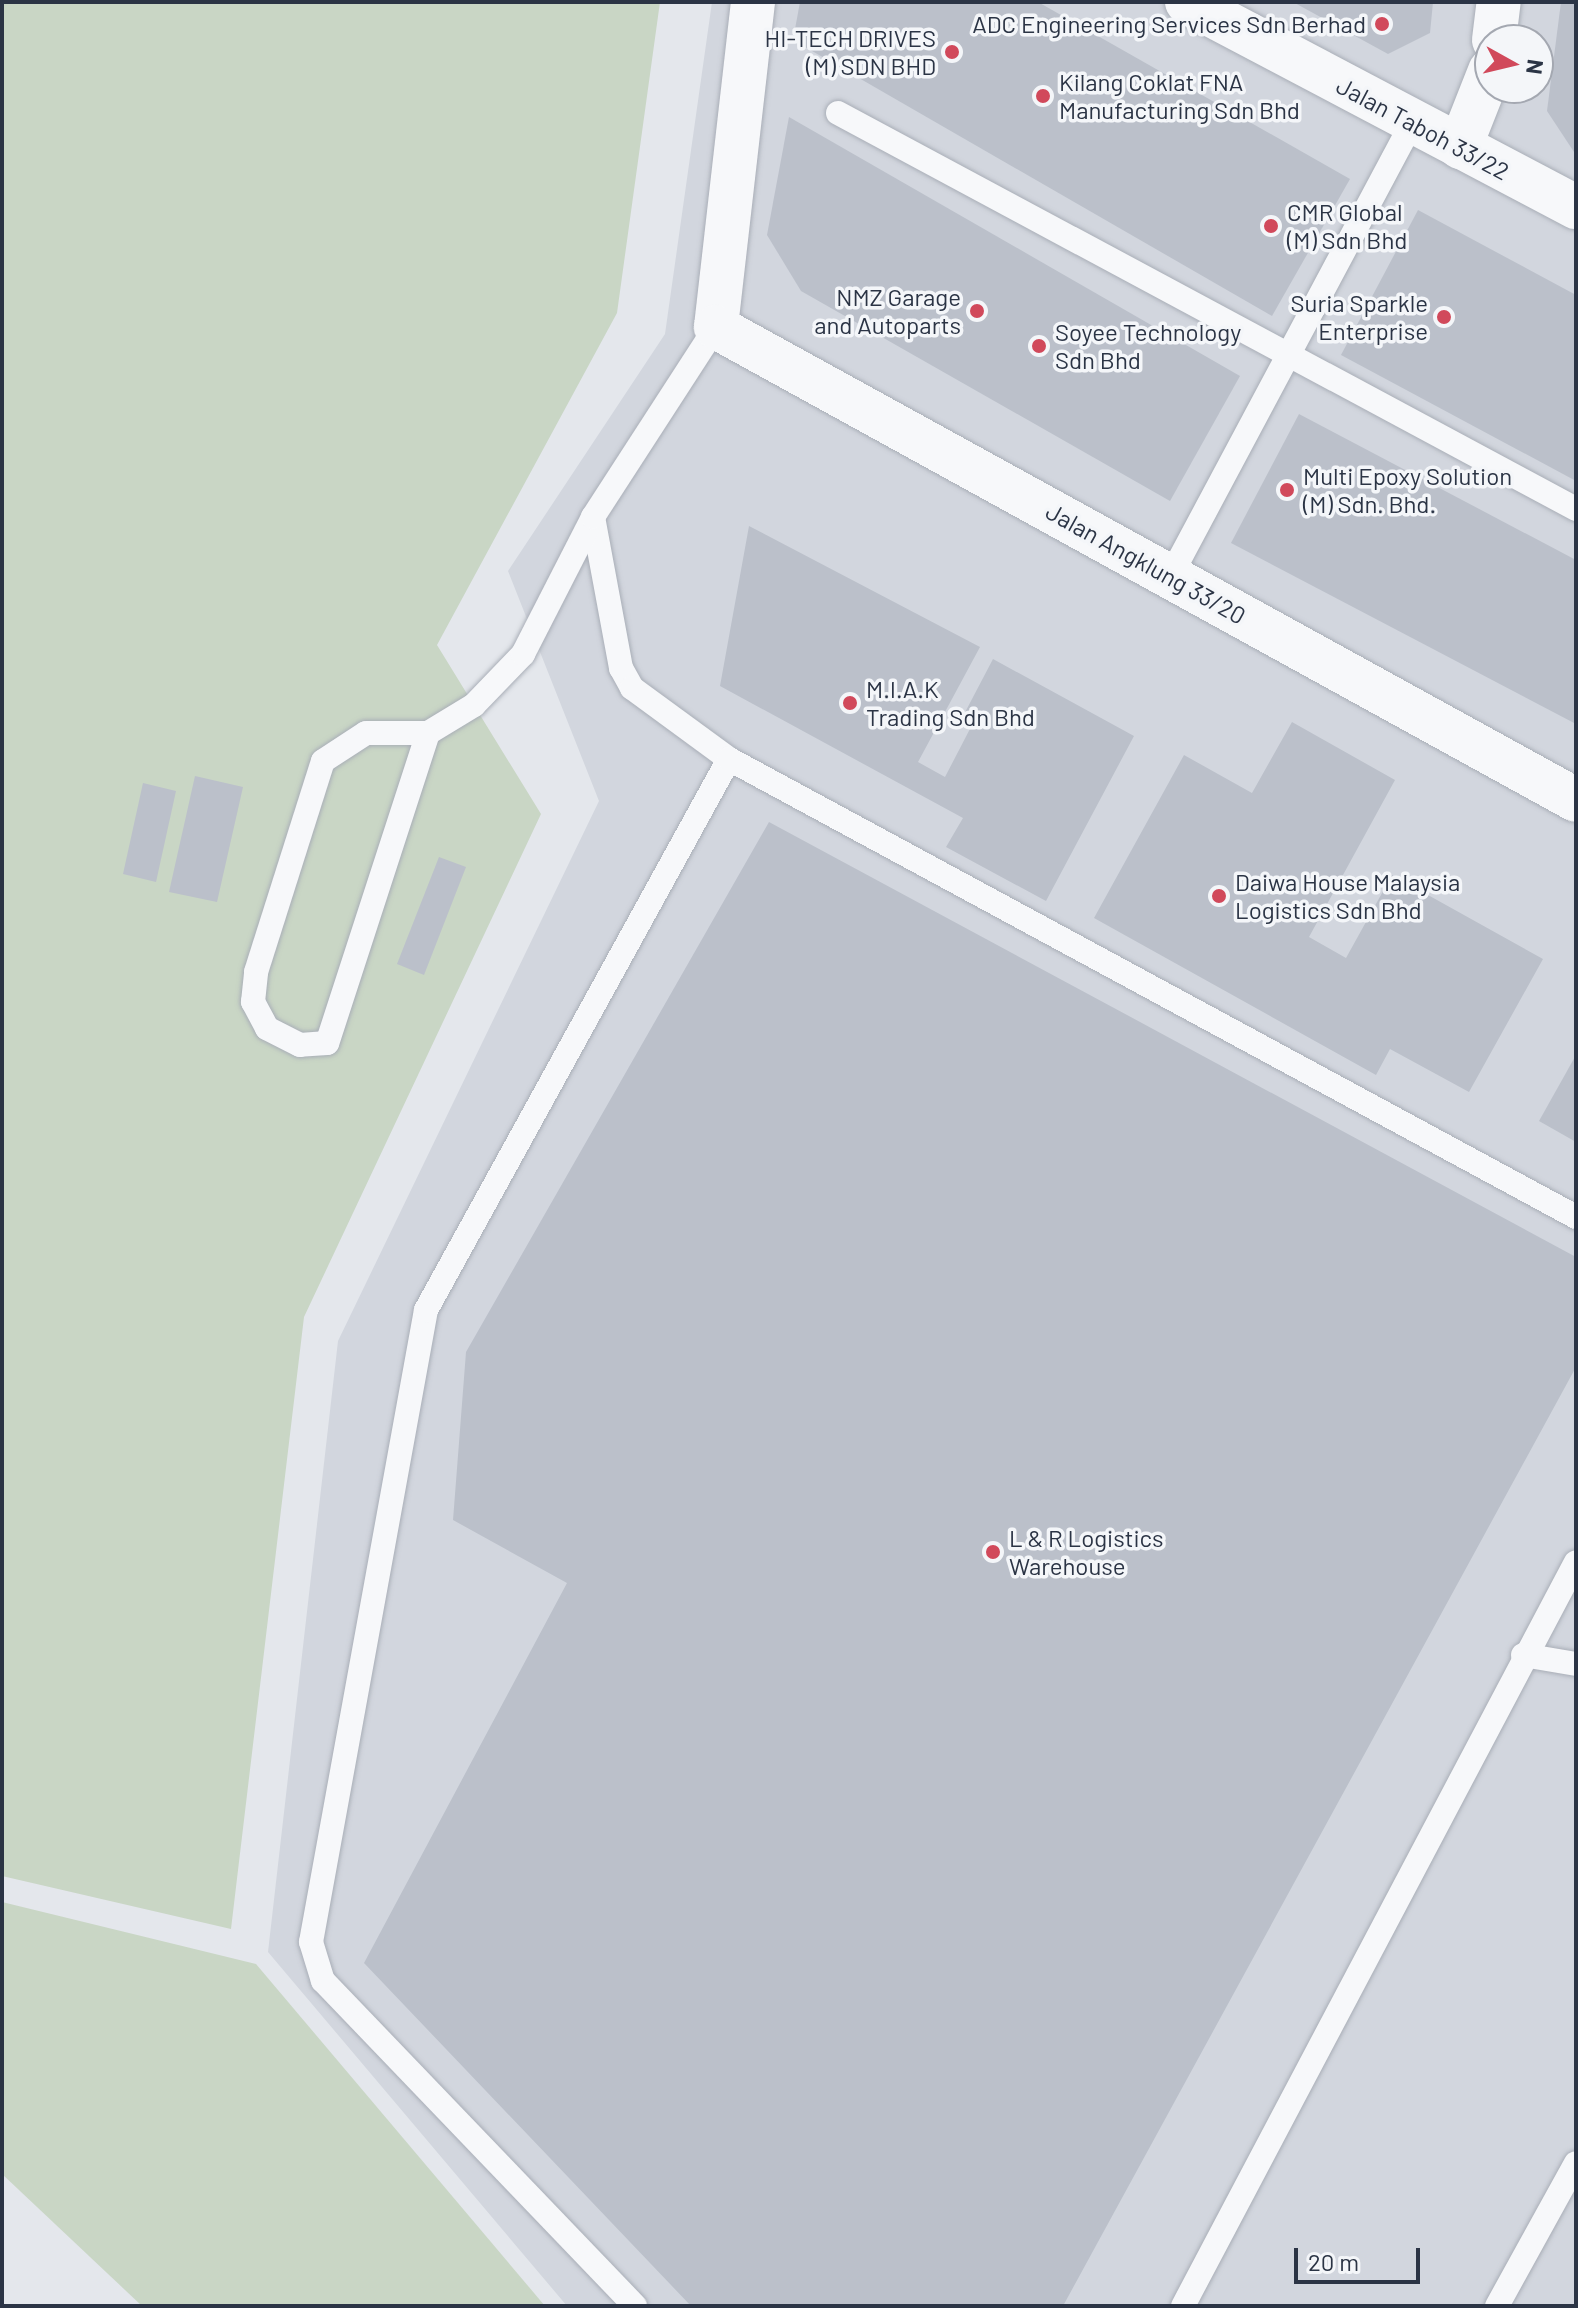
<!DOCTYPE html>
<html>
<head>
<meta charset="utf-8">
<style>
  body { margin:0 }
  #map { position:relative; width:1578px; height:2308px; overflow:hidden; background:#e4e7ec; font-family:Barlow,sans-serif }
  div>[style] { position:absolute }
  .built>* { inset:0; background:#d2d6de }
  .green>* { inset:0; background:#c9d6c5 }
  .building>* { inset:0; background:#bbc0ca }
  .roads { filter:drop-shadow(0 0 2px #a9aeb7) drop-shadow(0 0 2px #a9aeb7) }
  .lane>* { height:24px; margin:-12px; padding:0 12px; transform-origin:12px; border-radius:12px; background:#f7f8fa }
  .street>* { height:44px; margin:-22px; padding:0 22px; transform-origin:22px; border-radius:22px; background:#f7f8fa }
  .dots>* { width:22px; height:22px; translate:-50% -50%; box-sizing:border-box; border:4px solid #f4f6f9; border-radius:50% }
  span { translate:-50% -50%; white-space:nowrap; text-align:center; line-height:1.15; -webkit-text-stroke:7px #f4f6f9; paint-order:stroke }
  .poi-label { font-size:24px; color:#2b3445 }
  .right { translate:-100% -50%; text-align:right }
  .left { translate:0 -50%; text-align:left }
  .street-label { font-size:24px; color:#2b3445 }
  .frame { position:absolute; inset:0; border:4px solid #2b3445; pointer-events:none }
  .north { position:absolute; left:1474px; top:24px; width:80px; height:80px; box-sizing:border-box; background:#f4f6f9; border:2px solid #a4a8b1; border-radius:50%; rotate:98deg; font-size:22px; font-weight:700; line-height:32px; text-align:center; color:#2b3445 }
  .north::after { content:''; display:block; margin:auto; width:28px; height:36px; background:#d1495b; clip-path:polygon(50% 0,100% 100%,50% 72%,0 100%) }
  .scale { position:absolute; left:1294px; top:2248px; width:126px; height:36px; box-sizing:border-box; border:4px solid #2b3445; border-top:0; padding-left:10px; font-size:24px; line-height:28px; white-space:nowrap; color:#2b3445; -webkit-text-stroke:6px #f4f6f9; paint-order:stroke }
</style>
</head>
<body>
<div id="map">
  <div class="built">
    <div style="clip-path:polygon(evenodd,712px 2px,1576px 2px,1576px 2306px,567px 2306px,268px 1952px,338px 1341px,599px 801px,508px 571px,665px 334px,712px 2px,1490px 40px,1538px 40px,1538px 88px,1490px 88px,1490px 40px)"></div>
  </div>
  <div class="green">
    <div style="clip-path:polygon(2px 2px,660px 2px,617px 313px,437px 645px,541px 814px,304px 1317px,231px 1929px,2px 1876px)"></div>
    <div style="clip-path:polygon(2px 1902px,256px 1964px,545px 2306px,142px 2306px,2px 2174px)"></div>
  </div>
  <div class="building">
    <div style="clip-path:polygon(800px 2px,1038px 2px,1350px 179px,1272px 316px,793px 40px)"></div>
    <div style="clip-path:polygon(1293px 2px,1433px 2px,1430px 33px,1388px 54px)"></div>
    <div style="clip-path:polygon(1561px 2px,1576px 2px,1576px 155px,1547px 111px)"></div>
    <div style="clip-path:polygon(789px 117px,1240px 376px,1170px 501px,801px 291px,767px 235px)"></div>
    <div style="clip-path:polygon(1418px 210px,1576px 295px,1576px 481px,1341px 355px)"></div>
    <div style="clip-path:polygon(1299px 414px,1576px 560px,1576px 724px,1231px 543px)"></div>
    <div style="clip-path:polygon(749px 526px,980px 647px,918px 762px,945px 777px,972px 725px,961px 720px,993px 659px,1134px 736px,1046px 901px,946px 847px,963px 818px,720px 686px)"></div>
    <div style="clip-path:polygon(1292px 722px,1395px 780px,1309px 937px,1346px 958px,1392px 875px,1543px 959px,1469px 1092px,1390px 1049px,1376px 1075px,1094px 918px,1184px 755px,1252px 793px)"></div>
    <div style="clip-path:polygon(195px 776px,243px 787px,217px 902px,169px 892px)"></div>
    <div style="clip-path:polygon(143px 783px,176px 791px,156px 882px,123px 874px)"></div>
    <div style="clip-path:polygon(769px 822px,1576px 1257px,1576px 1367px,1063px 2306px,691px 2306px,364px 1963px,567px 1583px,453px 1520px,466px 1352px)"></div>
    <div style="clip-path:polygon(439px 857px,466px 867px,424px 975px,397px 964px)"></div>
    <div style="clip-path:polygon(1576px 1055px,1576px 1142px,1539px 1121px)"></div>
  </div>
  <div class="roads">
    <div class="lane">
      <div style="left:838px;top:113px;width:838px;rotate:28.22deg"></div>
      <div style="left:593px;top:517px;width:154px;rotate:79.5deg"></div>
      <div style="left:621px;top:668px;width:23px;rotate:61deg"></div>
      <div style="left:632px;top:688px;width:120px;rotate:36.2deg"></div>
      <div style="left:1170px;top:577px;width:514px;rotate:-61.94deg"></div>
      <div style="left:428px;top:733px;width:326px;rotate:108deg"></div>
      <div style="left:327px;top:1043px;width:27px;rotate:176deg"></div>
      <div style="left:300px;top:1045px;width:37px;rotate:-153deg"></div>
      <div style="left:267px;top:1028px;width:30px;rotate:-118deg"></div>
      <div style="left:253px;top:1002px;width:30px;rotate:-84deg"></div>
      <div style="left:256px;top:972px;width:221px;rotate:-72.4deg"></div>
      <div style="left:323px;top:761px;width:51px;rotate:-33.1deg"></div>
      <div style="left:366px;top:733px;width:62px"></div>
      <div style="left:428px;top:733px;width:54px;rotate:-31.3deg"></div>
      <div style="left:474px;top:705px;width:71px;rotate:-46.1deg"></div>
      <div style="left:523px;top:654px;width:154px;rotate:-62.9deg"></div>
      <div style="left:593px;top:517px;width:226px;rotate:-57.1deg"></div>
      <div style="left:1523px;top:1655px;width:54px;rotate:9.6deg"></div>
      <div style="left:635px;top:2306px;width:451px;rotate:-133.8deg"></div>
      <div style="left:323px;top:1981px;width:41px;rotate:-107.1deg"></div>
      <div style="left:311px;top:1942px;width:642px;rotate:-79.69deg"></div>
      <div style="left:426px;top:1310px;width:629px;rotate:-61.19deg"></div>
      <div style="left:729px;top:759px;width:963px;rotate:28.4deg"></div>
      <div style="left:1183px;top:2306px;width:841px;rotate:-62.16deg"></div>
      <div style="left:1497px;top:2306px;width:163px;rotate:-61.1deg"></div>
    </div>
    <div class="street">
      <div style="left:753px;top:2px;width:327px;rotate:96.5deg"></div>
      <div style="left:716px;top:327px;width:981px;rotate:28.81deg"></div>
      <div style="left:1187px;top:2px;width:440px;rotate:27.8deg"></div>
      <div style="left:1494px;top:40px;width:38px;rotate:-83deg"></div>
      <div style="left:1460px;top:147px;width:82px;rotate:-68.5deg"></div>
    </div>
  </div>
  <div class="dots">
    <div style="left:1382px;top:24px;background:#d1495b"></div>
    <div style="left:952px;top:52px;background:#d1495b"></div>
    <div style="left:1043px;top:96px;background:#d1495b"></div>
    <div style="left:1271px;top:226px;background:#d1495b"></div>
    <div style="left:977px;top:311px;background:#d1495b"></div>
    <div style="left:1444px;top:317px;background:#d1495b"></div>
    <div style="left:1039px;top:346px;background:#d1495b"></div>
    <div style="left:1287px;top:490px;background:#d1495b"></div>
    <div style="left:850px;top:703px;background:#d1495b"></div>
    <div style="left:1219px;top:896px;background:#d1495b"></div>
    <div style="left:993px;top:1552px;background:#d1495b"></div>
  </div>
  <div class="poi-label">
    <span class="right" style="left:1366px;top:24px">ADC Engineering Services Sdn Berhad</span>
    <span class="right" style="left:936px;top:52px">HI-TECH DRIVES<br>(M) SDN BHD</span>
    <span class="left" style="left:1059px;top:96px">Kilang Coklat FNA<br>Manufacturing Sdn Bhd</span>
    <span class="left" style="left:1287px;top:226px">CMR Global<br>(M) Sdn Bhd</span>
    <span class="right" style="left:961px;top:311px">NMZ Garage<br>and Autoparts</span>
    <span class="right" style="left:1428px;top:317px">Suria Sparkle<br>Enterprise</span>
    <span class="left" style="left:1055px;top:346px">Soyee Technology<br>Sdn Bhd</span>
    <span class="left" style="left:1303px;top:490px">Multi Epoxy Solution<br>(M) Sdn. Bhd.</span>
    <span class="left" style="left:866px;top:703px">M.I.A.K<br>Trading Sdn Bhd</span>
    <span class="left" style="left:1235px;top:896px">Daiwa House Malaysia<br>Logistics Sdn Bhd</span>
    <span class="left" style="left:1009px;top:1552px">L &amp; R Logistics<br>Warehouse</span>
  </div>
  <div class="street-label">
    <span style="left:1423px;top:128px;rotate:28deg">Jalan Taboh 33/22</span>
    <span style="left:1146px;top:563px;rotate:29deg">Jalan Angklung 33/20</span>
  </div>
  <div class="frame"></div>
  <div class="north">N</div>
  <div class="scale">20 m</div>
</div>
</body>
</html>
